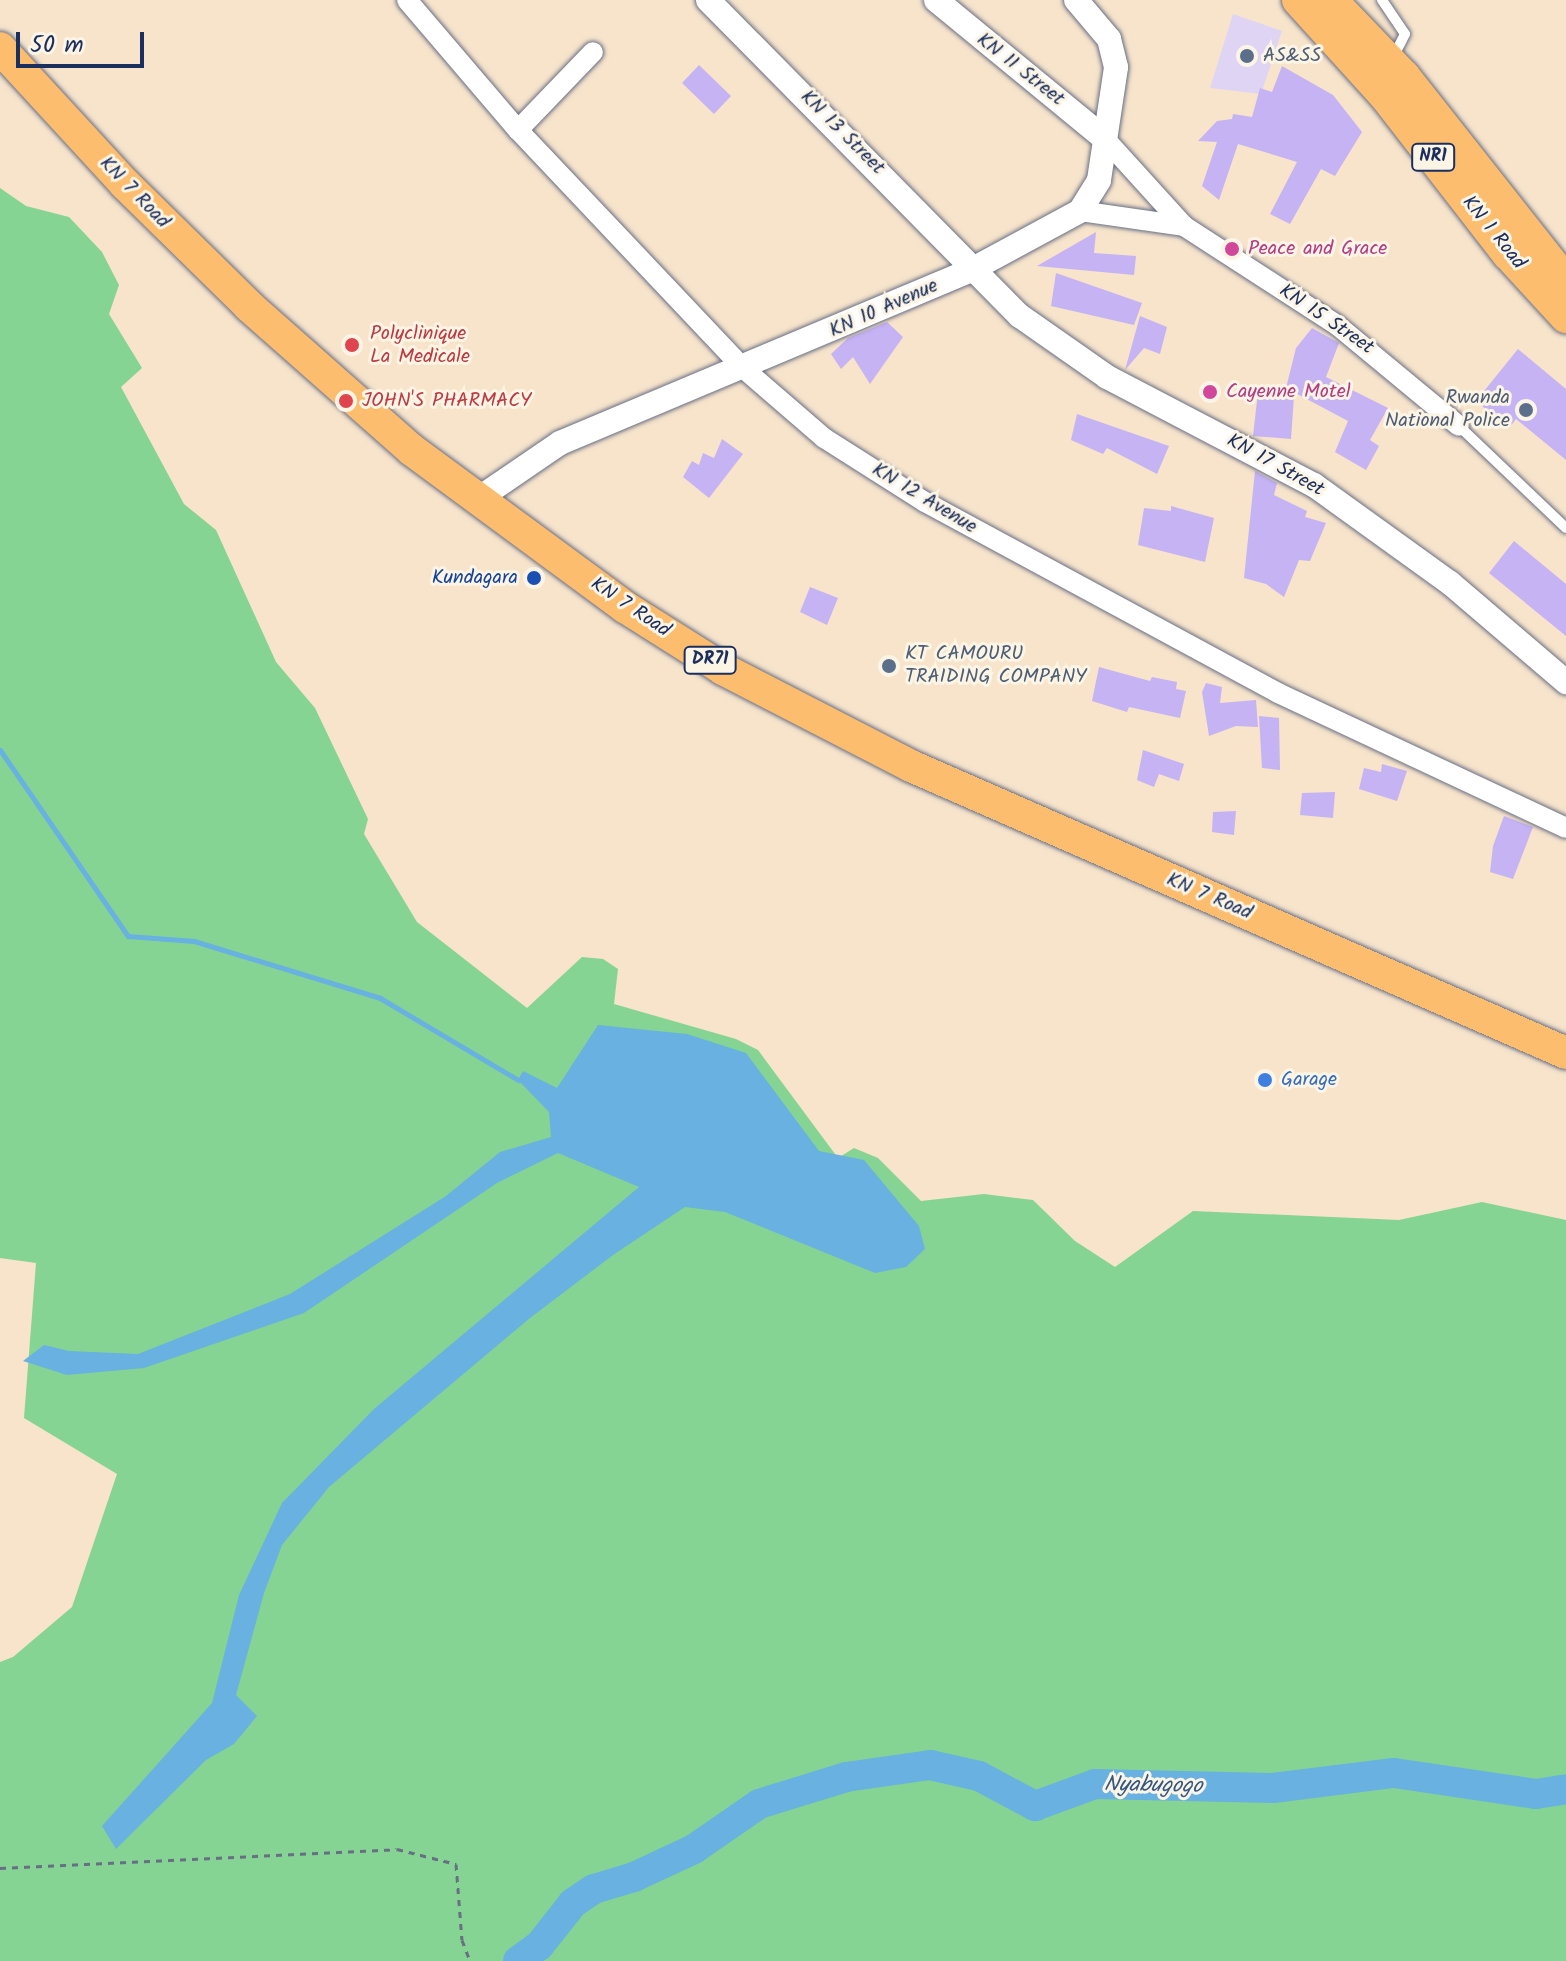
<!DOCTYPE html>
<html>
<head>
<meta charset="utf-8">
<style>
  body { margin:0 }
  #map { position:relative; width:1566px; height:1961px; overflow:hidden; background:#f7e4cb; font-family:Kalam,sans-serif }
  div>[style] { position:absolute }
  .built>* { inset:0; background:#e0d4f4 }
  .green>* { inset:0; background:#85d493 }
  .water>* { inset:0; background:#68b1e0 }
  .stream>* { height:5px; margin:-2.5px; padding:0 2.5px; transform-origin:2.5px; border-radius:2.5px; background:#68b1e0 }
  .river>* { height:30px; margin:-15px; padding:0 15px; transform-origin:15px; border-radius:15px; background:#68b1e0 }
  .building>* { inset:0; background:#c5b3f4 }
  .path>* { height:3px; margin-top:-1.5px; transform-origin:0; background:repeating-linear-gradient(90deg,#686e84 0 6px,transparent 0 12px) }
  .roads { filter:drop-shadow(0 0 2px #686e84) drop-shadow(0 0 2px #686e84) }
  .service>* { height:10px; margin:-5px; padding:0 5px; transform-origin:5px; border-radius:5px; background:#fff }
  .minor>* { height:20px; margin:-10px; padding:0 10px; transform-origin:10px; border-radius:10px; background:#fff }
  .tertiary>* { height:24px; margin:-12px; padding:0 12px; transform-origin:12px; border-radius:12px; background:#fff }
  .primary>* { height:32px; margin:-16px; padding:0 16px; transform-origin:16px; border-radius:16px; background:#fcbd6f }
  .trunk>* { height:32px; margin:-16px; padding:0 16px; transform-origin:16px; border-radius:16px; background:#fcbd6f }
  .dots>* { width:22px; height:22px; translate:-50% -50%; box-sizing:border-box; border:4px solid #fcf5e5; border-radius:50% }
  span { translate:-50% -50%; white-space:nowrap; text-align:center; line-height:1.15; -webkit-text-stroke:6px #fcf5e5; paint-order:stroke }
  .shield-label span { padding:2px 6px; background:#fcf5e5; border:2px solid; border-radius:6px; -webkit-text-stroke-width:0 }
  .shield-label { font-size:18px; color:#1b2f5e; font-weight:700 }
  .service-label { font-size:20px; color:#4e5e75 }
  .left { translate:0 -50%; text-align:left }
  .right { translate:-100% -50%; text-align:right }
  .street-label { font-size:20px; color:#1b2f5e }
  .hotel-label { font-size:20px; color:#b23c85 }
  .health-label { font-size:20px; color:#be3a42 }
  .transit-label { font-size:20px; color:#164399 }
  .shop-label { font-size:20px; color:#366cbe }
  .water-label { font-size:22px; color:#325685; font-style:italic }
  .scale { position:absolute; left:16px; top:32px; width:128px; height:36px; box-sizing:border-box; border:4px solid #1b2f5e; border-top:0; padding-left:10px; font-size:24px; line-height:28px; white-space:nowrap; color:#1b2f5e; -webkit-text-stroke:6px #fcf5e5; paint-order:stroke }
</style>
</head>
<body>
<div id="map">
  <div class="built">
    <div style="clip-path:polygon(1233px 14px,1282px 31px,1261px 94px,1210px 88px)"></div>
  </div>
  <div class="green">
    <div style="clip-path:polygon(0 188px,26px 206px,69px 217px,102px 252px,119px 285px,109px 314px,142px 368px,121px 387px,184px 504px,216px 530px,276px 662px,315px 708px,368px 819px,364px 834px,417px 922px,527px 1008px,582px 957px,603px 959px,618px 969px,614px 1004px,736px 1039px,758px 1050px,838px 1158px,854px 1148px,878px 1158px,921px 1201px,984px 1194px,1033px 1200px,1075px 1241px,1115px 1267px,1193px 1211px,1399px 1220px,1482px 1202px,1566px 1220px,1566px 1961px,0 1961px,0 1662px,13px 1657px,72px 1607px,117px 1474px,24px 1418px,36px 1263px,0 1258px)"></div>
  </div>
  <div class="water">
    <div style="clip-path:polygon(598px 1025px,687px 1034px,746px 1053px,819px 1151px,864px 1160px,919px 1226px,925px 1249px,906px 1267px,875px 1273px,725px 1212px,685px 1207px,613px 1255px,530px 1318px,329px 1487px,282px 1545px,264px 1593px,236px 1695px,257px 1716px,234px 1744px,206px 1760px,116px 1849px,102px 1826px,212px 1703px,239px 1595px,282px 1503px,374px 1409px,639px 1187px,558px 1153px,497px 1183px,304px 1313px,144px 1368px,67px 1375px,23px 1361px,44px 1345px,69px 1351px,138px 1354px,290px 1294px,446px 1196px,500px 1152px,551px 1137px,549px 1112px,518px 1080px,523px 1071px,557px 1088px)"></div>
  </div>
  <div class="stream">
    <div style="left:0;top:750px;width:226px;rotate:55.5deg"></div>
    <div style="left:128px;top:936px;width:66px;rotate:4.3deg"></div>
    <div style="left:194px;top:941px;width:195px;rotate:17deg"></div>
    <div style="left:380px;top:998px;width:161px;rotate:30.7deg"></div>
  </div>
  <div class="river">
    <div style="left:518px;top:1961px;width:26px;rotate:-36deg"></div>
    <div style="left:539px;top:1946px;width:55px;rotate:-51.7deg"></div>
    <div style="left:573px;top:1903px;width:25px;rotate:-34deg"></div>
    <div style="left:594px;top:1889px;width:42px;rotate:-16.7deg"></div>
    <div style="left:634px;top:1877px;width:66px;rotate:-25deg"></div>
    <div style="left:694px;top:1849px;width:79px;rotate:-34.7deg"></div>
    <div style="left:759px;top:1804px;width:91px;rotate:-17.2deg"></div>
    <div style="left:846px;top:1777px;width:85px;rotate:-8.1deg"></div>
    <div style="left:930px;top:1765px;width:50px;rotate:12.7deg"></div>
    <div style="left:979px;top:1776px;width:64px;rotate:28.2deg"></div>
    <div style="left:1035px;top:1806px;width:64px;rotate:-20.1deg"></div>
    <div style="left:1095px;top:1784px;width:178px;rotate:1.3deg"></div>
    <div style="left:1273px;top:1788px;width:122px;rotate:-7.1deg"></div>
    <div style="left:1394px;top:1773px;width:144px;rotate:8.4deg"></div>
    <div style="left:1536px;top:1794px;width:30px;rotate:-9deg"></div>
  </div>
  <div class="building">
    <div style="clip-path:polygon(699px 65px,731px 96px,714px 114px,682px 83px)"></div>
    <div style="clip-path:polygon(1282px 66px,1333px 95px,1362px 132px,1335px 176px,1321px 169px,1290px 224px,1270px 214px,1297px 162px,1238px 144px,1219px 200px,1202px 186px,1217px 142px,1198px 141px,1217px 121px,1232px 119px,1233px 114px,1252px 117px,1260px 88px,1272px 92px)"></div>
    <div style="clip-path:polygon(1096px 232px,1094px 253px,1136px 256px,1134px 275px,1037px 266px)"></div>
    <div style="clip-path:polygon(1056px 273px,1142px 303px,1134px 325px,1051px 306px)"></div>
    <div style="clip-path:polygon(1140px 316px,1167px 327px,1160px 354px,1144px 348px,1125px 370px)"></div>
    <div style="clip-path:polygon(887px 322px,903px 337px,870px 384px,853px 357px,841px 369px,831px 354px,848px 338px)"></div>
    <div style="clip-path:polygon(1312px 328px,1339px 343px,1326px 377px,1388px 408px,1370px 440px,1379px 446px,1366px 470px,1335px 452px,1348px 421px,1286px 388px,1296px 348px)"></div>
    <div style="clip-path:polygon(1518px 349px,1566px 389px,1566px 460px,1516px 419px,1509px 428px,1476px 401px)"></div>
    <div style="clip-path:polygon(1258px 392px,1294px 396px,1291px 439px,1253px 436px)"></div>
    <div style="clip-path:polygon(1077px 414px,1169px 446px,1157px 474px,1107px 448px,1103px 454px,1071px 440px)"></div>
    <div style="clip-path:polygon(722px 439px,743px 454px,709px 498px,683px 477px,692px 461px,699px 465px,703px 453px,714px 458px)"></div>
    <div style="clip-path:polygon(1255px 471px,1277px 483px,1274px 495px,1307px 511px,1305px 517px,1326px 523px,1310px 561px,1299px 560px,1284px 597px,1266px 584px,1244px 578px)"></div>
    <div style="clip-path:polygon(1171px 506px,1214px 518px,1205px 562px,1138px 545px,1144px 508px,1171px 511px)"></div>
    <div style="clip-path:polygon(1514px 541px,1566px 584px,1566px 636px,1489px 573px)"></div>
    <div style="clip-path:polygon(810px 587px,838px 598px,827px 625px,800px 612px)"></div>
    <div style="clip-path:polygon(1099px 667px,1150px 681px,1152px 677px,1177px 682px,1176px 689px,1186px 691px,1180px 718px,1129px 707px,1127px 712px,1092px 701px)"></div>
    <div style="clip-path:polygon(1206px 683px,1222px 687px,1220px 703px,1256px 700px,1258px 727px,1236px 726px,1209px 736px,1202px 692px)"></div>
    <div style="clip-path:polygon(1259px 716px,1279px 718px,1280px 770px,1262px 768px)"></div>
    <div style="clip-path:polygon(1143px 750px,1184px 764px,1179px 781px,1159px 774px,1154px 787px,1137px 780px)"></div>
    <div style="clip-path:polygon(1382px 764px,1407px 771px,1397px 801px,1359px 789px,1364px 768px,1381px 772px)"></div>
    <div style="clip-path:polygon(1335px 792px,1333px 818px,1300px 815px,1302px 793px)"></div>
    <div style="clip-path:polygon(1236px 811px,1234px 835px,1212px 832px,1213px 812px)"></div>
    <div style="clip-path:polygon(1504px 816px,1533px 827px,1513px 879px,1490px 872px,1493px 846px)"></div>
  </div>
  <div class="path">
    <div style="left:0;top:1868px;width:397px;rotate:-2.7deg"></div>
    <div style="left:397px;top:1849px;width:61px;rotate:14.3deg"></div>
    <div style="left:456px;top:1864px;width:76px;rotate:85.5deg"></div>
    <div style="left:462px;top:1940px;width:22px;rotate:69deg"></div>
  </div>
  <div class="roads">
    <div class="service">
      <div style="left:1382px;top:0;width:41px;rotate:55.9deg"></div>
      <div style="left:1405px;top:34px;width:28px;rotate:117deg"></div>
      <div style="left:1459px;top:426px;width:148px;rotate:43.6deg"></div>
    </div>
    <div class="minor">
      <div style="left:407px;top:0;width:171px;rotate:49.5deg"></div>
      <div style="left:518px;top:130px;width:328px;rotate:46.6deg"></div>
      <div style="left:743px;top:368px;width:107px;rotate:40.8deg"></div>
      <div style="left:824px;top:438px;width:120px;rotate:32.4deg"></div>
      <div style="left:925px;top:502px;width:401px;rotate:28.4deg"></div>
      <div style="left:1278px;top:693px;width:318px;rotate:25.1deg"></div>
      <div style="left:518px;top:130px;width:108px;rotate:-46.1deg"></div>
      <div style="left:1105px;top:139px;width:118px;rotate:47.8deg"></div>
      <div style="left:1184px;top:226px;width:182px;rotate:32.9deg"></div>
      <div style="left:1337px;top:325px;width:158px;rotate:39.6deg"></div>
      <div style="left:1080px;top:211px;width:105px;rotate:8.2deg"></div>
    </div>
    <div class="tertiary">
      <div style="left:708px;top:0;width:444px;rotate:45.4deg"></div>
      <div style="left:1020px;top:316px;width:106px;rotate:35deg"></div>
      <div style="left:1107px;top:377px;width:233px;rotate:27.6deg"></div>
      <div style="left:1314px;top:485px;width:168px;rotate:35.8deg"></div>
      <div style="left:1450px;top:583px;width:153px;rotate:40.5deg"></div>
      <div style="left:936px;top:0;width:219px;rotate:39.4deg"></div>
      <div style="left:478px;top:499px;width:99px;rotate:-34.3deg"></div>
      <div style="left:560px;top:443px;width:446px;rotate:-22.8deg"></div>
      <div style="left:971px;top:270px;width:124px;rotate:-28.4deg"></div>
      <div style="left:1080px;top:211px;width:36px;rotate:-58deg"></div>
      <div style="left:1099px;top:180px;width:114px;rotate:-81.4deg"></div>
      <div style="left:1116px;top:67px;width:29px;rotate:-104deg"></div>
      <div style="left:1109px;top:39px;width:51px;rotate:-130.2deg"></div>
    </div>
    <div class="primary">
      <div style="left:0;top:48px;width:185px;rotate:47.4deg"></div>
      <div style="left:125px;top:184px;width:174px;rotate:44.5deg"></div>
      <div style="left:249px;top:306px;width:217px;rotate:41.5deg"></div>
      <div style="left:412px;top:450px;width:265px;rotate:36.4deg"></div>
      <div style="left:625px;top:607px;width:116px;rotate:32.3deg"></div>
      <div style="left:723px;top:669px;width:212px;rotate:27.3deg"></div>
      <div style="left:911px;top:766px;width:715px;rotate:23.66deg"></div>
    </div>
    <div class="trunk">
      <div style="left:1298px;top:0;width:131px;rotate:47.8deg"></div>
      <div style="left:1386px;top:97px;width:199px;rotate:52.2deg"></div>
      <div style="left:1508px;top:254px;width:86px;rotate:47.4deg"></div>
      <div style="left:1331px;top:0;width:105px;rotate:46.2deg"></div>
      <div style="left:1404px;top:76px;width:261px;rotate:51.7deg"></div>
    </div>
  </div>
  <div class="dots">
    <div style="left:1247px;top:56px;background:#5c6f8a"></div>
    <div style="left:1232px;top:249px;background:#d1479c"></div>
    <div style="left:352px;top:345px;background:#e0444e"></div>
    <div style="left:1210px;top:392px;background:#d1479c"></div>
    <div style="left:346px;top:401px;background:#e0444e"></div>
    <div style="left:1526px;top:410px;background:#5c6f8a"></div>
    <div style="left:534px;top:578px;background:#1a4fb4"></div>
    <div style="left:889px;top:666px;background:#5c6f8a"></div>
    <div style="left:1265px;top:1080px;background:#3f7fe0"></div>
  </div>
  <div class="shield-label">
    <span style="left:1433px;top:157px">NR1</span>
    <span style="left:710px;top:660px">DR71</span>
  </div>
  <div class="service-label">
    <span class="left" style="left:1263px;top:56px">AS&amp;SS</span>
    <span class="right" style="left:1510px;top:410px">Rwanda<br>National Police</span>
    <span class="left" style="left:905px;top:666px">KT CAMOURU<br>TRAIDING COMPANY</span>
  </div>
  <div class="street-label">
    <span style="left:1020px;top:70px;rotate:38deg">KN 11 Street</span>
    <span style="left:842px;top:133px;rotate:45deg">KN 13 Street</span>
    <span style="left:134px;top:193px;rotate:46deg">KN 7 Road</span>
    <span style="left:1493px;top:233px;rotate:51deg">KN 1 Road</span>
    <span style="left:884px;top:309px;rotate:-24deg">KN 10 Avenue</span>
    <span style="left:1326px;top:320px;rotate:34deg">KN 15 Street</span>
    <span style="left:1275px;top:466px;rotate:29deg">KN 17 Street</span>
    <span style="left:924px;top:499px;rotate:31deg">KN 12 Avenue</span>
    <span style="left:630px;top:608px;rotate:34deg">KN 7 Road</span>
    <span style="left:1209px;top:897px;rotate:23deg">KN 7 Road</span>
  </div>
  <div class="hotel-label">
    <span class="left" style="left:1248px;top:249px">Peace and Grace</span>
    <span class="left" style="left:1226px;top:392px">Cayenne Motel</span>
  </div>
  <div class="health-label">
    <span class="left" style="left:370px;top:346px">Polyclinique<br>La Medicale</span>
    <span class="left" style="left:362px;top:401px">JOHN'S PHARMACY</span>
  </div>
  <div class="transit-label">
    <span class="right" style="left:518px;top:578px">Kundagara</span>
  </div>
  <div class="shop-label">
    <span class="left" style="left:1281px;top:1080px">Garage</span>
  </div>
  <div class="water-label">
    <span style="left:1153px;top:1786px;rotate:1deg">Nyabugogo</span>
  </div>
  <div class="scale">50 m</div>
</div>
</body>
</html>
